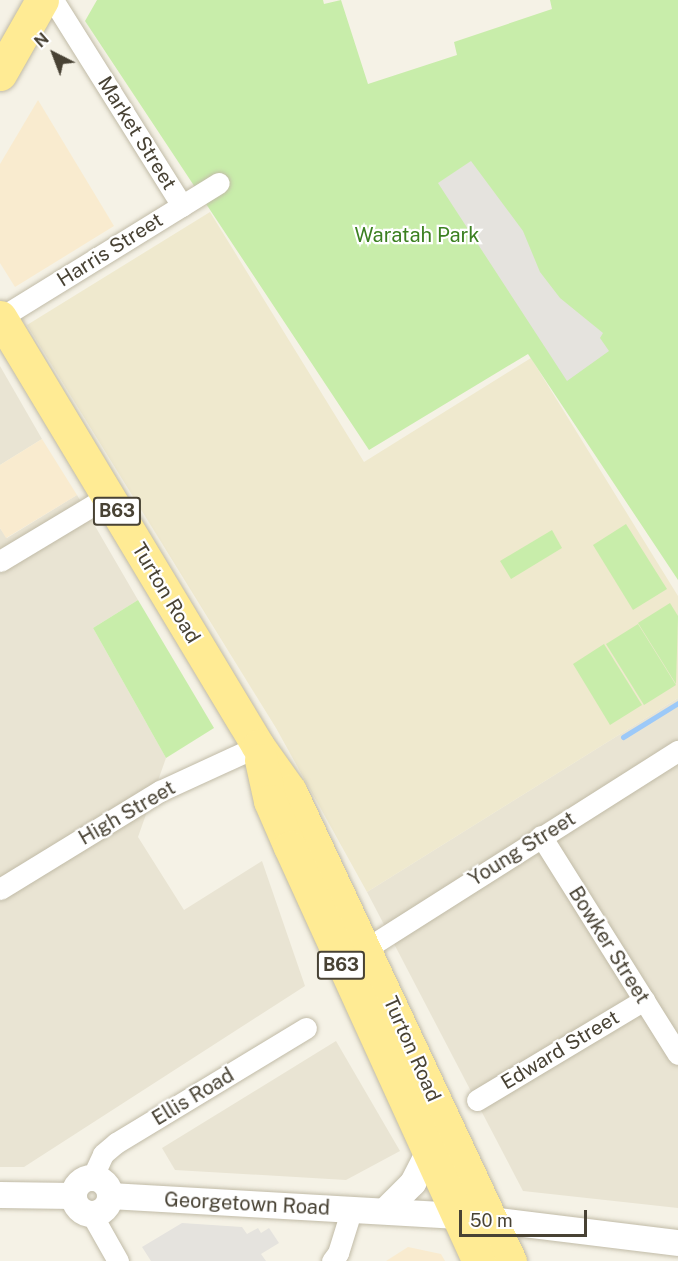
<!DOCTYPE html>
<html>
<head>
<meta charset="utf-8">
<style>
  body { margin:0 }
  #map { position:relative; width:678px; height:1261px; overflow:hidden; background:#f5f2e6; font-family:"Public Sans",sans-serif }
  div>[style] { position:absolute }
  .residential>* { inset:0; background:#e9e4d3 }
  .commercial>* { inset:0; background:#f9ebcf }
  .education>* { inset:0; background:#efe9ce }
  .green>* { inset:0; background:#c8edaa }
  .parking>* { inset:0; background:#e5e3de }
  .stream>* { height:5px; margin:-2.5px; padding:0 2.5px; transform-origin:2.5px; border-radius:2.5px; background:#9cc9f8 }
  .roads { filter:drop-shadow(0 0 2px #c1bba7) drop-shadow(0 0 2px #c1bba7) }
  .minor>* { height:21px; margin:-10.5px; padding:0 10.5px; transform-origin:10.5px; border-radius:10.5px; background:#fff }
  .tertiary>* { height:26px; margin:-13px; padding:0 13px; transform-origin:13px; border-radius:13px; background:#fff }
  .tertiary>.ring { margin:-13px; padding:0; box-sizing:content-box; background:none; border:26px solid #fff; border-radius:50% }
  .primary>* { height:33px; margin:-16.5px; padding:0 16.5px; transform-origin:16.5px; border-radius:16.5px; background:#ffeb94 }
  span { translate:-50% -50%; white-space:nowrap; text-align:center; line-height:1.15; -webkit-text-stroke:4.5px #fff; paint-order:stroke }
  .shield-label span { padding:2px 4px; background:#fff; border:2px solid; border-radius:4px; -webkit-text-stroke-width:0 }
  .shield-label { font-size:18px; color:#484234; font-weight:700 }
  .street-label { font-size:20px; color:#484234 }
  .park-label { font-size:20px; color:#3c8021 }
  .north { position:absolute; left:24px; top:24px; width:60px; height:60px; -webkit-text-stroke:4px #fff; paint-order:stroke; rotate:318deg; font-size:16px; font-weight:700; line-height:24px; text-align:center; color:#484234 }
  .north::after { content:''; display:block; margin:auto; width:21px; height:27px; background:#484234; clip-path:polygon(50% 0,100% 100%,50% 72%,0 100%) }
  .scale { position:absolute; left:459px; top:1210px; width:128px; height:27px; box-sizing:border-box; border:3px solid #484234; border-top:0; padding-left:8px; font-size:18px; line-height:21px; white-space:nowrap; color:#484234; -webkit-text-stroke:4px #fff; paint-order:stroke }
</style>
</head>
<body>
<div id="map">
  <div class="residential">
    <div style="clip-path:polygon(0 366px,42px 439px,0 465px)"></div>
    <div style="clip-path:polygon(77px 495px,138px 600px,93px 628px,166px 758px,138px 837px,184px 910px,262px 861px,305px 986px,24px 1167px,0 1167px,0 528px,7px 538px)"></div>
    <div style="clip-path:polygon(678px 698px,678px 1208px,523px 1191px,367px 892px)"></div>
    <div style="clip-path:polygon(336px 1041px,400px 1151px,346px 1180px,175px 1170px,162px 1148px)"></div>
  </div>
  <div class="commercial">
    <div style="clip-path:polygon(38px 100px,114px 226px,15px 287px,0 263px,0 164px)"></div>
    <div style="clip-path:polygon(42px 439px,77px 495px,6px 538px,0 528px,0 465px)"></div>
    <div style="clip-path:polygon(408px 1247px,441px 1254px,445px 1261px,386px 1261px)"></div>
  </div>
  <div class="education">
    <div style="clip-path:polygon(210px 212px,364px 462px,531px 358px,678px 596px,678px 698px,367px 892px,276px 728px,27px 325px)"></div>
  </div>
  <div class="green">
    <div style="clip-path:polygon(97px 0,323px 0,324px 4px,341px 0,368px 84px,457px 55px,454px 42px,552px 9px,550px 0,678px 0,678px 580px,528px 354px,369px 450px,85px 21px)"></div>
    <div style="clip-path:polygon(626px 524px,667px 589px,633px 610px,593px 545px)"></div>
    <div style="clip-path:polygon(552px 530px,562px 548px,511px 579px,500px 561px)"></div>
    <div style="clip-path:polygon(138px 600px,214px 728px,166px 758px,93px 628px)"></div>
    <div style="clip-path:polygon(670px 603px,678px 616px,676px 684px,638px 623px)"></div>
    <div style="clip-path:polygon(638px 624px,676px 685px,644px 705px,606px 644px)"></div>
    <div style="clip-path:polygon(604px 644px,642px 705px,610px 725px,573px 664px)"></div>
  </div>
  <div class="parking">
    <div style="clip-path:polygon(471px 161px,523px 231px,540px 272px,560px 298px,603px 333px,600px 338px,609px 351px,567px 381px,438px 183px)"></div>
    <div style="clip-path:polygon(182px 1223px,242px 1227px,247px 1234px,258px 1228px,261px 1233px,269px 1228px,279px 1243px,261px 1254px,266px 1261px,151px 1261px,142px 1247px)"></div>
  </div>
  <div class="stream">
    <div style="left:623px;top:737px;width:65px;rotate:-31.7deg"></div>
  </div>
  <div class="roads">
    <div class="minor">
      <div style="left:53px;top:0;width:243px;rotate:57.9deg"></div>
      <div style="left:0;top:318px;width:257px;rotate:-31.7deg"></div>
      <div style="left:0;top:561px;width:126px;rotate:-31deg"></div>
      <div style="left:541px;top:836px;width:257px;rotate:57.9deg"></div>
      <div style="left:0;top:889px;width:188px;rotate:-31.5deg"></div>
      <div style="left:160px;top:791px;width:108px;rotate:-24.7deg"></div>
      <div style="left:367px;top:948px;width:368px;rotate:-32.4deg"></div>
      <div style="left:477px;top:1100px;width:195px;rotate:-30.9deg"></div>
      <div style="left:92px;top:1178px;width:26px;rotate:-65deg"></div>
      <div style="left:103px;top:1154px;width:17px;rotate:-40deg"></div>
      <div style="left:116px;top:1143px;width:222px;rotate:-31.2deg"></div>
      <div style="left:92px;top:1215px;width:53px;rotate:60.5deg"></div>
      <div style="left:332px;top:1261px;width:10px;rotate:-53deg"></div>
      <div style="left:338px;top:1253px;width:47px;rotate:-72.7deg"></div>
    </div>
    <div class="tertiary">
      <div class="ring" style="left:74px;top:1178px;width:10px;height:10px"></div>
      <div style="left:0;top:1195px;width:74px;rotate:0.8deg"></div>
      <div style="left:110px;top:1196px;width:349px;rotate:3.3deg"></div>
      <div style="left:458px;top:1216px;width:222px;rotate:7deg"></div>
      <div style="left:385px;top:1211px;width:40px;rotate:-45deg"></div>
      <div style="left:413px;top:1183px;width:34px;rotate:-63deg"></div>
    </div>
    <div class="primary">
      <div style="left:0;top:74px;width:85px;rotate:-60.4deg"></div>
      <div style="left:0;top:317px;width:501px;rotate:58.98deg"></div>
      <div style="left:258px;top:746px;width:55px;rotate:54.6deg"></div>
      <div style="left:290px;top:791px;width:519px;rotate:64.92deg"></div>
      <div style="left:261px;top:760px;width:42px;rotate:77.6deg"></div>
      <div style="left:270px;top:801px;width:50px;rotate:66.5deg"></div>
      <div style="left:290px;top:847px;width:455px;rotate:65.5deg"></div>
    </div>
  </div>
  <div class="shield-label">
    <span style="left:117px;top:511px">B63</span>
    <span style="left:341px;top:965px">B63</span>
  </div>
  <div class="street-label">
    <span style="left:137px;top:133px;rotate:58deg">Market Street</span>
    <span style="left:110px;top:250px;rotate:-32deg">Harris Street</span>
    <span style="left:166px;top:593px;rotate:59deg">Turton Road</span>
    <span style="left:127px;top:813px;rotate:-30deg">High Street</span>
    <span style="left:522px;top:849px;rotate:-32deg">Young Street</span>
    <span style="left:609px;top:945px;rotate:58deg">Bowker Street</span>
    <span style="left:412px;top:1049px;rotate:66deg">Turton Road</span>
    <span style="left:560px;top:1050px;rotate:-31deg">Edward Street</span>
    <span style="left:193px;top:1097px;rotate:-31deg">Ellis Road</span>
    <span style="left:247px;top:1204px;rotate:3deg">Georgetown Road</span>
  </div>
  <div class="park-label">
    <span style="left:417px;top:235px">Waratah Park</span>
  </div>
  <div class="north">N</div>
  <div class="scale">50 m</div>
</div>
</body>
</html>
